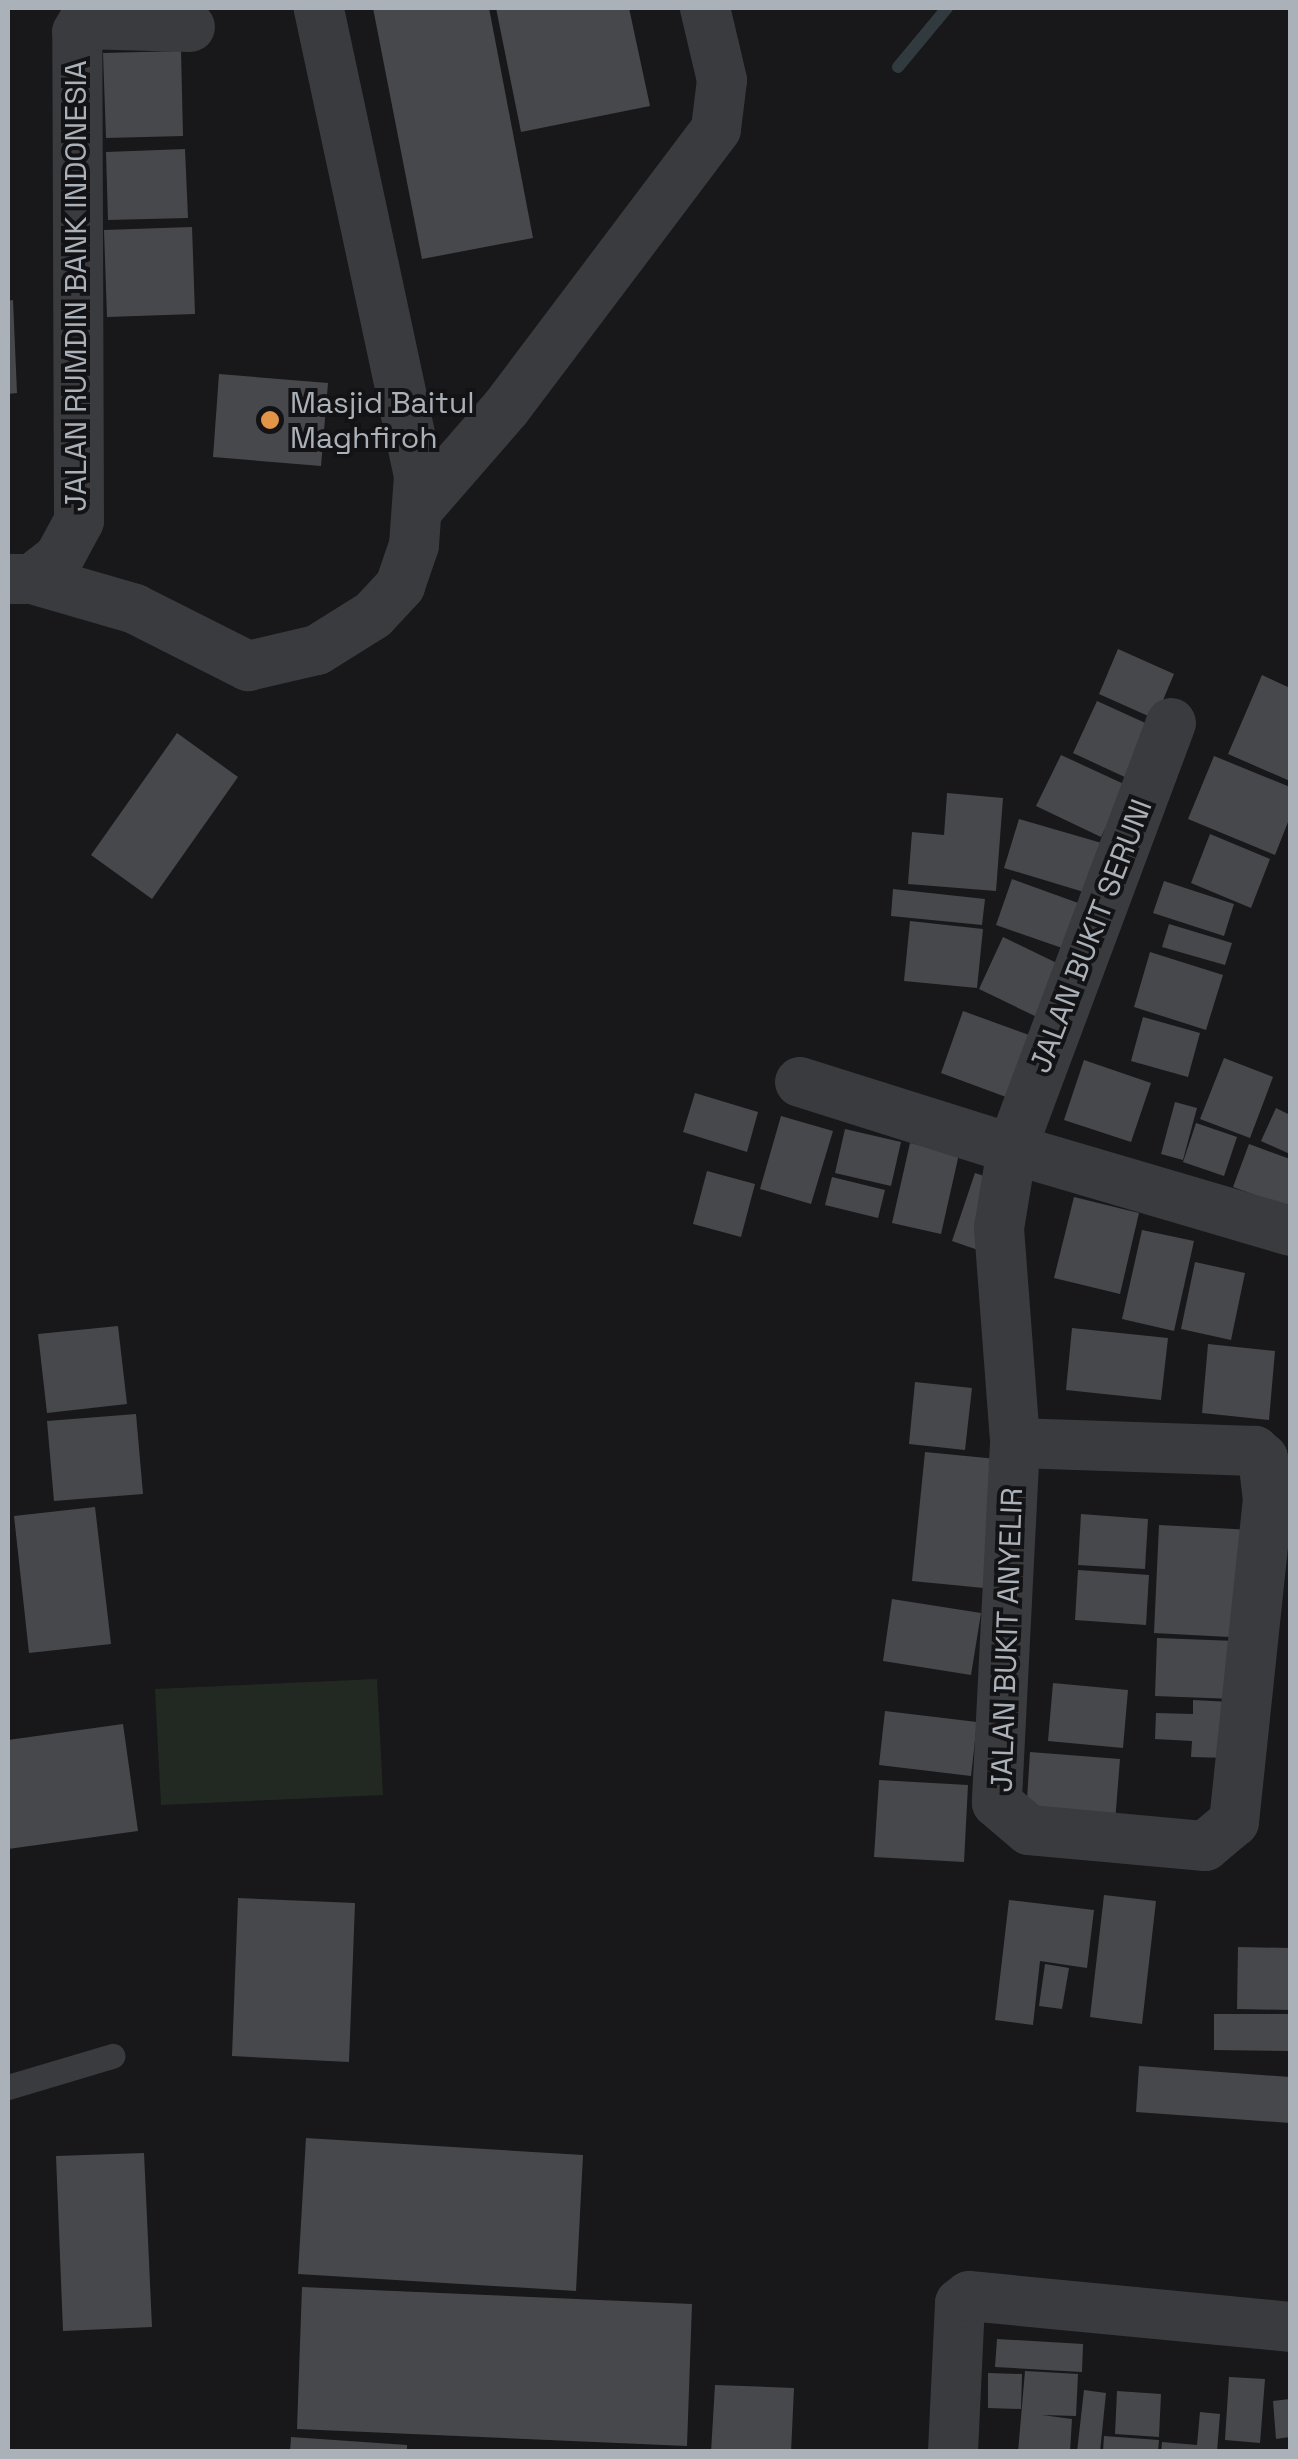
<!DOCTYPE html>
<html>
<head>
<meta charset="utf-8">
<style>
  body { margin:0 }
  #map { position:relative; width:1298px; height:2459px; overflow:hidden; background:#18181a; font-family:"Space Grotesk",sans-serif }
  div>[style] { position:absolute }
  .green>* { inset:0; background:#222922 }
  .stream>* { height:12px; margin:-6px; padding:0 6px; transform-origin:6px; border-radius:6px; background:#313b3f }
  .building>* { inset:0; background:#47484c }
  .service>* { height:25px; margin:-12.5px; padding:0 12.5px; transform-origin:12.5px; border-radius:12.5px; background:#393b3e }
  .minor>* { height:50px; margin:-25px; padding:0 25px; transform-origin:25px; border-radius:25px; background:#393b3e }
  .dots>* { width:28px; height:28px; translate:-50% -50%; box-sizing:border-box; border:5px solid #131315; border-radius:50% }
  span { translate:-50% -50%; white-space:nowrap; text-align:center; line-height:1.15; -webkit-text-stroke:8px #131315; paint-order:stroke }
  .street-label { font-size:30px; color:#abb1b8 }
  .poi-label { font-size:30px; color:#abb1b8 }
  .left { translate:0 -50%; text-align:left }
  .frame { position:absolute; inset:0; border:10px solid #abb1b8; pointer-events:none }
</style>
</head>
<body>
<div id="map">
  <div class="green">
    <div style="clip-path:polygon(377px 1679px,383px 1795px,161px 1805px,155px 1689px)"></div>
  </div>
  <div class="stream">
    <div style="left:898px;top:67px;width:77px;rotate:-50.3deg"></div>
  </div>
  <div class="building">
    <div style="clip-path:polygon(373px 8px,489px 8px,533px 238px,422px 259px)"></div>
    <div style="clip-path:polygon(496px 8px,629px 8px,650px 106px,521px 132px)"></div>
    <div style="clip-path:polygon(181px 51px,183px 136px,106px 138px,103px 53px)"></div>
    <div style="clip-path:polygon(185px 149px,188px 218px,108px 220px,106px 152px)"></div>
    <div style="clip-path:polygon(192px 227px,195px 314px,107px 317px,104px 230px)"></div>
    <div style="clip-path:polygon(13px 300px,17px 393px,8px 394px,8px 301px)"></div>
    <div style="clip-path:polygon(219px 374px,328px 383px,321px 466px,213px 457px)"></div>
    <div style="clip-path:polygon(1118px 649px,1174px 674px,1155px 719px,1099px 694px)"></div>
    <div style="clip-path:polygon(1262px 675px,1290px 688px,1290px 781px,1228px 754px)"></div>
    <div style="clip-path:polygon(1097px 701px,1152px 726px,1129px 779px,1073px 753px)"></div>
    <div style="clip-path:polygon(177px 733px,238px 777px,152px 899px,91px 855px)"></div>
    <div style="clip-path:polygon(1061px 755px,1126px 785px,1101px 837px,1036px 806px)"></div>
    <div style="clip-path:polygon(1214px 756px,1290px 787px,1290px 817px,1275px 855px,1188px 819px)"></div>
    <div style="clip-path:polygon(947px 793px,1003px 798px,996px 891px,908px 884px,912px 832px,944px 835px)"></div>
    <div style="clip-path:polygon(1019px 819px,1112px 846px,1097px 896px,1004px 868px)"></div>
    <div style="clip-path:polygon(1210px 834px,1270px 859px,1251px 908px,1191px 883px)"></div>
    <div style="clip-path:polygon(1012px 879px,1081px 904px,1065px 949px,996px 925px)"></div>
    <div style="clip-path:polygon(1164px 881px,1234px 904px,1224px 936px,1153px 913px)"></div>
    <div style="clip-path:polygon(893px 889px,985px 899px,982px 925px,891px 916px)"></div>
    <div style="clip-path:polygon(910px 921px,983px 929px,977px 988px,904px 981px)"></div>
    <div style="clip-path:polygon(1169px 924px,1232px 943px,1225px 965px,1162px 947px)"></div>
    <div style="clip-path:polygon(1003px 937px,1063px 966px,1039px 1018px,979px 989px)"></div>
    <div style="clip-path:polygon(1150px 952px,1223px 975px,1206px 1030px,1134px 1007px)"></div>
    <div style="clip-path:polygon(963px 1011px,1029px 1035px,1006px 1097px,941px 1073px)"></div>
    <div style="clip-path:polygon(1143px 1017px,1200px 1033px,1188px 1077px,1131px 1061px)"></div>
    <div style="clip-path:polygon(1224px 1058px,1273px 1077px,1250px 1138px,1200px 1119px)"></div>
    <div style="clip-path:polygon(1084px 1060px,1151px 1083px,1131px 1142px,1064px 1120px)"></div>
    <div style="clip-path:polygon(695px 1093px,758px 1112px,747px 1152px,683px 1132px)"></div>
    <div style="clip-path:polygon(1175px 1102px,1197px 1108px,1183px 1160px,1161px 1154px)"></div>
    <div style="clip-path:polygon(1276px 1108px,1290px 1115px,1290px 1154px,1261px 1141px)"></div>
    <div style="clip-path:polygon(781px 1116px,833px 1131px,811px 1204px,760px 1189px)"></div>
    <div style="clip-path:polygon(1196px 1123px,1237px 1137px,1224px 1176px,1183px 1162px)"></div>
    <div style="clip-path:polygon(845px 1129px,901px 1142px,891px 1186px,835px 1173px)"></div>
    <div style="clip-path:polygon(910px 1143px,959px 1154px,941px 1234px,892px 1223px)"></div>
    <div style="clip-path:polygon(1249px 1144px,1290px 1159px,1290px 1208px,1233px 1187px)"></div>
    <div style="clip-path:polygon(707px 1171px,755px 1184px,741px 1237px,693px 1224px)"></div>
    <div style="clip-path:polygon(975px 1173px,1002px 1182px,978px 1250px,952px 1241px)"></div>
    <div style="clip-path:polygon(832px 1177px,885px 1190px,878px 1218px,825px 1205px)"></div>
    <div style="clip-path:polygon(1074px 1197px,1139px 1213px,1120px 1294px,1054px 1278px)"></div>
    <div style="clip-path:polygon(1142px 1230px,1194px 1241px,1174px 1331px,1122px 1319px)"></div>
    <div style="clip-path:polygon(1195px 1262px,1245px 1273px,1231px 1340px,1181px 1329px)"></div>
    <div style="clip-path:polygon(118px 1326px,127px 1404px,47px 1413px,38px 1334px)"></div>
    <div style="clip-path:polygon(1072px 1328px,1168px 1338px,1161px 1400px,1066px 1390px)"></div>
    <div style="clip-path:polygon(1208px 1344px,1275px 1351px,1269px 1420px,1202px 1413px)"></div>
    <div style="clip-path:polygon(915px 1382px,972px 1388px,965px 1450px,909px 1444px)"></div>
    <div style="clip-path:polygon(136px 1414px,143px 1494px,54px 1501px,47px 1421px)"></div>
    <div style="clip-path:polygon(925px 1452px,1007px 1460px,994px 1589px,912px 1581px)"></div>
    <div style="clip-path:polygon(95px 1507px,111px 1644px,29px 1653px,14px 1516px)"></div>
    <div style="clip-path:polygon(1081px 1514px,1148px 1519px,1145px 1569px,1078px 1565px)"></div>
    <div style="clip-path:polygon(1159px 1525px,1253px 1530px,1248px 1638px,1154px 1633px)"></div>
    <div style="clip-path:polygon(1078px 1570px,1149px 1575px,1146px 1625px,1075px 1620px)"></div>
    <div style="clip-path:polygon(892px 1599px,981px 1613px,971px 1675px,883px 1661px)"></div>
    <div style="clip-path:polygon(1157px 1638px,1236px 1641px,1234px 1699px,1155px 1696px)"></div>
    <div style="clip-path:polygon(1053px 1683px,1128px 1690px,1123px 1748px,1048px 1741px)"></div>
    <div style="clip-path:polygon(1193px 1700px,1231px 1702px,1229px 1758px,1191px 1757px,1192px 1741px,1155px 1739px,1156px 1713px,1193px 1714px)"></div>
    <div style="clip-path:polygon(885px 1711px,977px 1722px,971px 1776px,879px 1765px)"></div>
    <div style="clip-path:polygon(123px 1724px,138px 1831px,8px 1849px,8px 1740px)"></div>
    <div style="clip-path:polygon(1030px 1752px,1120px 1759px,1115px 1822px,1026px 1816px)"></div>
    <div style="clip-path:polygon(879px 1780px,968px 1785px,964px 1862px,874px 1857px)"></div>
    <div style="clip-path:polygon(1104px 1895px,1156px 1901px,1142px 2024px,1090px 2017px)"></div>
    <div style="clip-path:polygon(238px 1898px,355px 1903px,349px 2062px,232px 2056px)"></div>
    <div style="clip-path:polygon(1009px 1900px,1094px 1910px,1087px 1968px,1040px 1961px,1033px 2025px,995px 2020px)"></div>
    <div style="clip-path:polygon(1238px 1947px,1290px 1948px,1290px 2010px,1237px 2009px)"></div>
    <div style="clip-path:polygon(1045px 1964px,1069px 1968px,1062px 2009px,1039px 2006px)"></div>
    <div style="clip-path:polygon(1214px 2014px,1290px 2014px,1290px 2051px,1214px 2050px)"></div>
    <div style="clip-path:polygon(1139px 2066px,1290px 2077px,1290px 2123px,1136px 2112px)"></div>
    <div style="clip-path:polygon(306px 2138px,583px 2155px,576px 2291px,298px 2274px)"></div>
    <div style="clip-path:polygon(144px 2153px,152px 2327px,63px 2331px,56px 2156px)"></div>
    <div style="clip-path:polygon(302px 2287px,692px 2304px,687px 2446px,297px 2429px)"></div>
    <div style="clip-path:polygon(997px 2339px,1083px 2344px,1082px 2372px,995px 2367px)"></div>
    <div style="clip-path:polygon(1025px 2371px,1078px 2374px,1076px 2416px,1042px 2415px,1072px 2419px,1070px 2452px,1018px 2452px)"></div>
    <div style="clip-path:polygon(988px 2373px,1022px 2374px,1021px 2409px,988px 2408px)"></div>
    <div style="clip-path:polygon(1229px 2377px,1265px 2379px,1260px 2443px,1225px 2440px)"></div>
    <div style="clip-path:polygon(715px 2385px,794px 2388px,791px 2452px,711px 2452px)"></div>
    <div style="clip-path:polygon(1084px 2390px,1106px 2393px,1100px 2452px,1077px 2452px)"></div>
    <div style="clip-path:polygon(1117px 2391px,1161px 2394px,1159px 2437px,1115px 2434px)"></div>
    <div style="clip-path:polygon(1290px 2399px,1290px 2437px,1276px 2439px,1273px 2401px)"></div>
    <div style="clip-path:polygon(1200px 2412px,1220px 2414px,1217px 2452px,1161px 2452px,1162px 2442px,1197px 2445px)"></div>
    <div style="clip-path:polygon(1104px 2436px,1159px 2440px,1158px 2452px,1103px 2452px)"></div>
    <div style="clip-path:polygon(291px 2437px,407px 2445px,407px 2452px,290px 2452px)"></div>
  </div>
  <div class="service">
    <div style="left:8px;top:2087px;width:109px;rotate:-16.6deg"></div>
  </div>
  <div class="minor">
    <div style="left:419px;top:508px;width:133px;rotate:-49deg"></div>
    <div style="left:506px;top:408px;width:349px;rotate:-53deg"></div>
    <div style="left:716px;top:129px;width:49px;rotate:-83deg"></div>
    <div style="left:722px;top:80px;width:74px;rotate:-103.3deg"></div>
    <div style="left:8px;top:579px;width:24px"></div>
    <div style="left:32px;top:579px;width:34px;rotate:-38deg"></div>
    <div style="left:59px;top:558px;width:42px;rotate:-61.6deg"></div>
    <div style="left:79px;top:521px;width:489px;rotate:-90.2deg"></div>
    <div style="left:77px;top:32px;width:9px;rotate:-58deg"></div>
    <div style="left:82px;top:24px;width:108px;rotate:1.6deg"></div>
    <div style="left:32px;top:579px;width:107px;rotate:16.2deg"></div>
    <div style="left:135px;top:609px;width:127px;rotate:26.8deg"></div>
    <div style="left:248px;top:666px;width:71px;rotate:-13.1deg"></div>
    <div style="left:317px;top:650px;width:66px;rotate:-32deg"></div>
    <div style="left:373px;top:615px;width:40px;rotate:-47deg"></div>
    <div style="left:400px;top:586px;width:43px;rotate:-71.1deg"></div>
    <div style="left:414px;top:545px;width:69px;rotate:-85.9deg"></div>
    <div style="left:419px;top:476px;width:479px;rotate:-102.1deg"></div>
    <div style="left:1171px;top:723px;width:455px;rotate:110.5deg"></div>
    <div style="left:1012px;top:1149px;width:290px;rotate:16.4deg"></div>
    <div style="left:800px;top:1082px;width:222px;rotate:17.5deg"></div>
    <div style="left:1012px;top:1149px;width:80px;rotate:99.3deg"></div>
    <div style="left:999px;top:1228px;width:216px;rotate:85.7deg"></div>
    <div style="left:1015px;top:1443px;width:360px;rotate:92.9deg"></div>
    <div style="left:997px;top:1803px;width:42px;rotate:40.2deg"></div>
    <div style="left:1029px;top:1830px;width:177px;rotate:5.2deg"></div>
    <div style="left:1205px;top:1846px;width:38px;rotate:-40deg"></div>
    <div style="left:1234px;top:1822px;width:324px;rotate:-84deg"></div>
    <div style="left:1268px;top:1500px;width:42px;rotate:-96.8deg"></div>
    <div style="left:1263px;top:1458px;width:11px;rotate:-139deg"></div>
    <div style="left:1255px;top:1451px;width:240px;rotate:-178.1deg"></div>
    <div style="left:953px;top:2452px;width:149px;rotate:-87.3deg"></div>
    <div style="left:960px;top:2303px;width:11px;rotate:-38deg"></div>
    <div style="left:969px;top:2296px;width:322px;rotate:5.5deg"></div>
  </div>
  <div class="dots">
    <div style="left:270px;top:420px;background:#e29447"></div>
  </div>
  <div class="street-label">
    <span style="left:76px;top:286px;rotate:-90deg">JALAN RUMDIN BANK INDONESIA</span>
    <span style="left:1091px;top:936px;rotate:-69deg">JALAN BUKIT SERUNI</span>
    <span style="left:1007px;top:1640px;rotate:-88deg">JALAN BUKIT ANYELIR</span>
  </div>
  <div class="poi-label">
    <span class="left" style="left:290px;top:420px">Masjid Baitul<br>Maghfiroh</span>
  </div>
  <div class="frame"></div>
</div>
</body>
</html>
